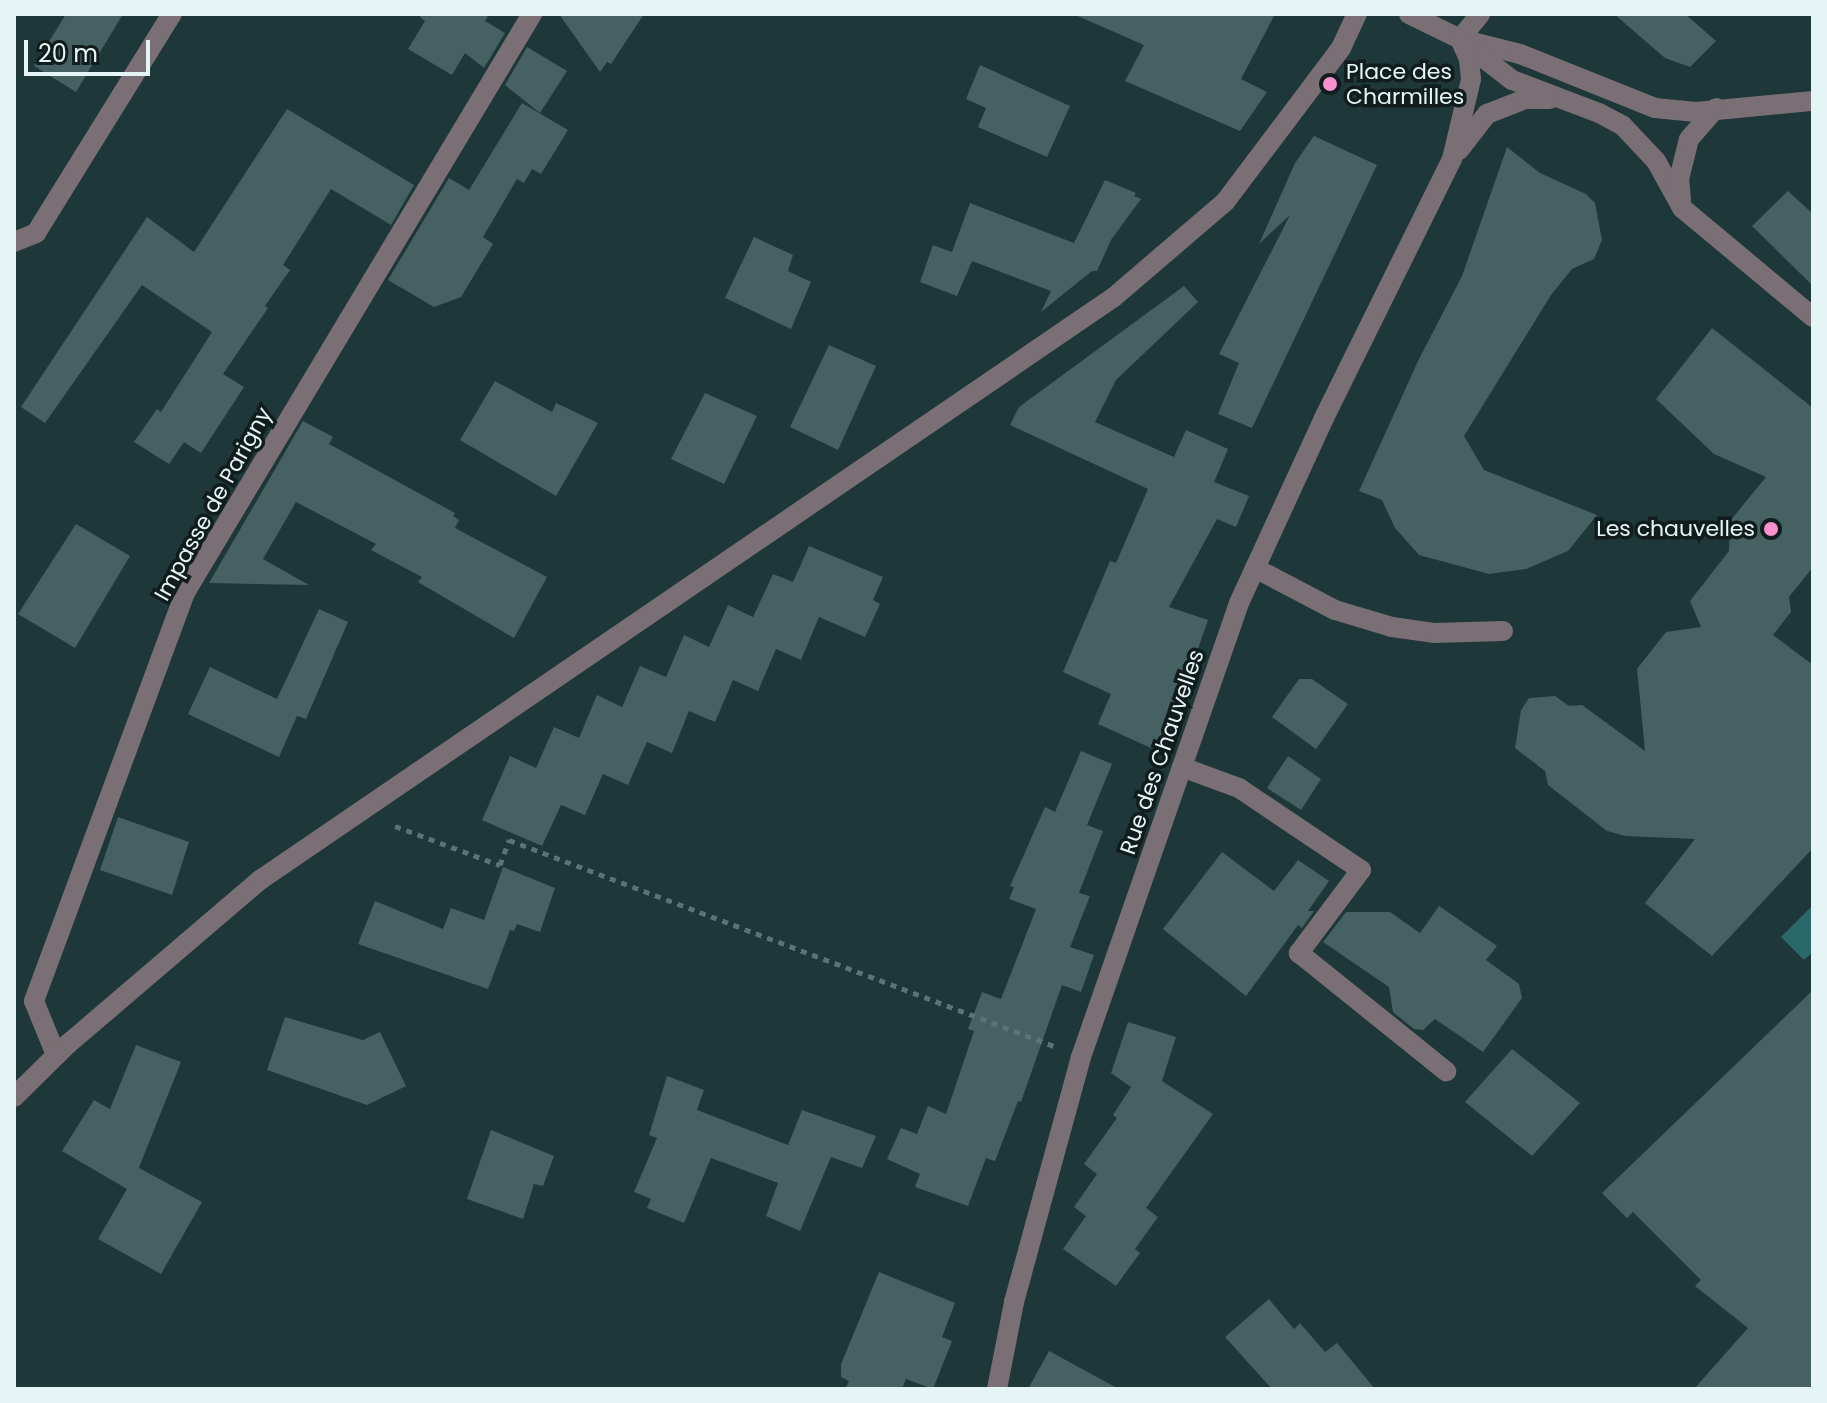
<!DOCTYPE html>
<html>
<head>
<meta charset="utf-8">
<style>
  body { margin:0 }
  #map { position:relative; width:1827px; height:1403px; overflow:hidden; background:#1e3739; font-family:Poppins,sans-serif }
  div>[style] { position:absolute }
  .water>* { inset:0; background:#2b686b }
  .building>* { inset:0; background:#466162 }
  .path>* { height:5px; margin-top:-2.5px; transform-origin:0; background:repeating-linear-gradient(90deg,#5c7274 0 6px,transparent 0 12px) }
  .lane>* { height:20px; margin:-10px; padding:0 10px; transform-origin:10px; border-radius:10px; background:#796f74 }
  .street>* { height:20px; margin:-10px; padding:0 10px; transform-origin:10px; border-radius:10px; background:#796f74 }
  .dots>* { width:22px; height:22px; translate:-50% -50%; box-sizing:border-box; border:4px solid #111c1d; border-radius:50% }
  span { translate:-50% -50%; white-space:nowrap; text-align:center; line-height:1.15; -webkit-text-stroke:7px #111c1d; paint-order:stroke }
  .poi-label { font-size:22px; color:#e5f4f5 }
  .left { translate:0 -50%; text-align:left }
  .right { translate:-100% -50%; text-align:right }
  .street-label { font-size:22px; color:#e5f4f5 }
  .frame { position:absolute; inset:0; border:16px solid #e5f4f5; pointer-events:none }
  .scale { position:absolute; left:24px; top:40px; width:126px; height:36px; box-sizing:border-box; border:4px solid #e5f4f5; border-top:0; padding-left:10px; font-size:24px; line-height:28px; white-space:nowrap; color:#e5f4f5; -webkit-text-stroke:6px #111c1d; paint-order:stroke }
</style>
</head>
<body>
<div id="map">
  <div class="water">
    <div style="clip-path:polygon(1813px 905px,1813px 952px,1804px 960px,1781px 937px)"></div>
  </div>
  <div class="building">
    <div style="clip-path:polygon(66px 14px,123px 14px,76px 92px,34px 66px)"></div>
    <div style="clip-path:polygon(417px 14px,489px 14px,485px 21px,505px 33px,484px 68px,465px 53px,452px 75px,408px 49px,425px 21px)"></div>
    <div style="clip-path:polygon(559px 14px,644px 14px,611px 64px,607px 62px,600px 72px)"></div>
    <div style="clip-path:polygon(1073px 14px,1275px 14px,1241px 79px,1267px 92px,1240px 131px,1125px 81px,1144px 45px)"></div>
    <div style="clip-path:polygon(1614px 14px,1685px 14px,1716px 41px,1690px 67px,1665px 58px)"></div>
    <div style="clip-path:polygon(527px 47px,567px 71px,540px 113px,505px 85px)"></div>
    <div style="clip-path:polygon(980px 65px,1070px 106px,1047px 157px,978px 127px,986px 108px,966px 99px)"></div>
    <div style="clip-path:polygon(522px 103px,568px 130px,541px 174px,532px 169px,524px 183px,517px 179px,483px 237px,493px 244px,461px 297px,434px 307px,388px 280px,449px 178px,469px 190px)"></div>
    <div style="clip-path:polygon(287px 109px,414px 185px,391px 225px,331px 189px,283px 265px,290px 270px,265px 306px,268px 308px,223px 374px,244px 387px,201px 453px,184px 442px,169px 464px,134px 442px,157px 409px,161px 412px,212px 332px,142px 285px,45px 423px,21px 407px,147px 217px,194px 252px)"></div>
    <div style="clip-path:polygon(1314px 136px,1377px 165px,1252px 428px,1218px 414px,1239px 363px,1219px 354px,1290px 215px,1259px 244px,1295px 163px)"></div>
    <div style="clip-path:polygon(1507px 147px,1540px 173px,1586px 194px,1595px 203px,1602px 240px,1594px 259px,1572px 269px,1551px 295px,1464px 436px,1484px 470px,1597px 515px,1568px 551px,1526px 569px,1489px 574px,1419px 555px,1395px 528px,1382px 500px,1359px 491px,1419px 359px,1462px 276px)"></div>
    <div style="clip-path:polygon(1105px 180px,1136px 193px,1134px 196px,1141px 199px,1111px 240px,1097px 271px,1092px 271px,1041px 312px,1051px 291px,972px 261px,957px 296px,920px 282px,933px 245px,952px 252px,970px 203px,1074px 243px)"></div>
    <div style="clip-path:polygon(1788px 191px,1813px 214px,1813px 286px,1752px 226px)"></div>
    <div style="clip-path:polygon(754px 237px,793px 255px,788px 271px,811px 282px,791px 329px,725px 298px)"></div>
    <div style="clip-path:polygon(1184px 286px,1198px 302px,1116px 380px,1095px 422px,1174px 457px,1186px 430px,1228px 449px,1214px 482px,1249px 496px,1236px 527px,1217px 519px,1169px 607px,1208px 620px,1162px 753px,1098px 724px,1111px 694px,1063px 672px,1110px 561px,1116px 563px,1148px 489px,1010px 425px,1019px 407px)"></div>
    <div style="clip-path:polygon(1712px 328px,1813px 408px,1813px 567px,1789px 597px,1791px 612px,1773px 635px,1813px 665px,1813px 848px,1712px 956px,1645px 903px,1695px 839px,1625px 836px,1607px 831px,1548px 785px,1545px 771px,1515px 748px,1521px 710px,1529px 698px,1555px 696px,1569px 706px,1582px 705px,1645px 751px,1637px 669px,1666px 632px,1701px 627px,1690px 601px,1729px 551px,1730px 521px,1766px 477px,1714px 454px,1656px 399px)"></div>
    <div style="clip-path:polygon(829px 345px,876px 366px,838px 450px,790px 427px)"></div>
    <div style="clip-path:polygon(495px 381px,552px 412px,556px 403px,598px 423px,556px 496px,460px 440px)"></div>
    <div style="clip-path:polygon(705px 393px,757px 416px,724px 484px,671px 459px)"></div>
    <div style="clip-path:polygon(303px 421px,333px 437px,329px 444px,455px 513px,453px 516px,459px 520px,455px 528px,547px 577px,514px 638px,418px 582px,422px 577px,371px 550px,376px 544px,296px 502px,263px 559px,309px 585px,209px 583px)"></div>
    <div style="clip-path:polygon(76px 524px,130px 556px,75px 648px,18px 614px)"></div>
    <div style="clip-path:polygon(809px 546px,883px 577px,873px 600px,880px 604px,865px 637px,819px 617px,801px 660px,776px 649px,758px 691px,733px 680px,715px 722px,689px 711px,672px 753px,647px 742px,628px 785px,603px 774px,585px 815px,561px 805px,542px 846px,482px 820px,510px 756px,536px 768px,554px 727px,579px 738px,597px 695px,622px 707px,640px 666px,666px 677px,684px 635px,709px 647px,728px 605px,753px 617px,773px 574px,793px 582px)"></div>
    <div style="clip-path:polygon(319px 609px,348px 622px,306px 719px,297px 716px,279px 757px,188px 714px,210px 667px,277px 699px)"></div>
    <div style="clip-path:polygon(1299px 679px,1312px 679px,1348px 704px,1316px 749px,1272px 717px)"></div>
    <div style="clip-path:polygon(1081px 751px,1112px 764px,1087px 825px,1103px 831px,1079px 893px,1090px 896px,1070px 947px,1094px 955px,1081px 992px,1062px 985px,1021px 1102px,1018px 1101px,995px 1161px,986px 1158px,968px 1206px,915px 1187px,920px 1174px,887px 1159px,901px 1128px,917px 1134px,928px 1106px,946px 1114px,974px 1031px,968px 1029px,982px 992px,1001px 999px,1036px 909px,1009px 899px,1014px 887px,1010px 886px,1045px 807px,1055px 812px)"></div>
    <div style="clip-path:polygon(1288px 756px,1321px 779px,1301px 810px,1267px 788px)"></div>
    <div style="clip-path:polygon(118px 817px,189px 842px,172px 895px,100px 870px)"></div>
    <div style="clip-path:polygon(1222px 852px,1274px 891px,1298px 860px,1329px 881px,1308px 911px,1314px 911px,1302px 928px,1298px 925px,1246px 996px,1163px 929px)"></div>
    <div style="clip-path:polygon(503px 867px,555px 888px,540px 932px,517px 924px,514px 931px,510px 930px,488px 989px,358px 944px,375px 901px,443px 929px,451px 908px,484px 920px)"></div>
    <div style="clip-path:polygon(1439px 906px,1497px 946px,1486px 960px,1519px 984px,1522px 998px,1483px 1052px,1435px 1019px,1423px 1030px,1414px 1029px,1393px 1012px,1389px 987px,1323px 942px,1346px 912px,1390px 912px,1420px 933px)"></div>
    <div style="clip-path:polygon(1813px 990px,1813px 1389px,1694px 1389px,1748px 1328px,1695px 1286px,1701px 1280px,1633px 1212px,1627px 1218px,1602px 1193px)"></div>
    <div style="clip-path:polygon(285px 1017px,363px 1040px,380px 1032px,406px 1086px,367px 1105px,267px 1070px)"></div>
    <div style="clip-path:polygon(1128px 1022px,1176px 1037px,1162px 1081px,1213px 1114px,1146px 1208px,1158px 1217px,1135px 1249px,1140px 1253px,1116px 1286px,1063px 1249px,1086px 1216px,1074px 1207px,1097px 1174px,1084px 1164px,1117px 1118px,1113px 1115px,1131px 1087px,1111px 1073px)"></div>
    <div style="clip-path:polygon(136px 1045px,181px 1062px,136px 1175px,139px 1168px,202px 1202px,161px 1274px,98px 1239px,127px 1189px,62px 1151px,94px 1100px,110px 1109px)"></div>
    <div style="clip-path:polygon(1512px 1049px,1580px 1103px,1532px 1156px,1465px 1102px)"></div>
    <div style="clip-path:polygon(667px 1076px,704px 1090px,697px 1110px,788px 1145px,802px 1110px,876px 1136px,862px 1168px,831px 1157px,800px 1231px,766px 1216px,778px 1183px,711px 1158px,684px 1223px,647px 1208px,651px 1199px,634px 1192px,657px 1138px,649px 1135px)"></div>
    <div style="clip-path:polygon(491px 1130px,554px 1156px,543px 1186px,534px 1184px,523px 1219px,467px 1199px)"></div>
    <div style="clip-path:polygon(879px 1272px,955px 1303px,942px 1337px,952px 1341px,933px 1389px,906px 1379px,902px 1389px,845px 1389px,849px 1381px,841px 1377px,841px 1364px)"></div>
    <div style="clip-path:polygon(1269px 1299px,1294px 1329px,1300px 1323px,1325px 1352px,1337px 1343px,1375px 1389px,1272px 1389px,1225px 1337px)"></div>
    <div style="clip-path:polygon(1049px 1351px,1119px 1389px,1028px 1389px)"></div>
  </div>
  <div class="path">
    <div style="left:395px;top:826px;width:112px;rotate:20.4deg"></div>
    <div style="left:500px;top:865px;width:27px;rotate:-70deg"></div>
    <div style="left:509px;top:840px;width:583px;rotate:20.71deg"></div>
  </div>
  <div class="lane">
    <div style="left:1255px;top:568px;width:90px;rotate:27.7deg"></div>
    <div style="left:1335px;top:610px;width:59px;rotate:16.6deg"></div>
    <div style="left:1392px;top:627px;width:42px;rotate:8.1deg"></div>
    <div style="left:1434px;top:633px;width:69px;rotate:-1.7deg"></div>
    <div style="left:1182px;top:767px;width:61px;rotate:20.2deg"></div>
    <div style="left:1239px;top:788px;width:147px;rotate:33.9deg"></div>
    <div style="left:1361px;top:870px;width:104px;rotate:126.8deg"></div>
    <div style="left:1299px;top:953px;width:189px;rotate:38.8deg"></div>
  </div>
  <div class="street">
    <div style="left:1409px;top:14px;width:57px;rotate:26.1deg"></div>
    <div style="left:1460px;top:39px;width:62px;rotate:14deg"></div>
    <div style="left:1520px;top:54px;width:145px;rotate:21.8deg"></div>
    <div style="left:1655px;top:108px;width:41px;rotate:5.6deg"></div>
    <div style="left:1696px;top:112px;width:118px;rotate:-5.4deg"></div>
    <div style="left:1460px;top:39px;width:32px;rotate:-51deg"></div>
    <div style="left:1463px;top:42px;width:62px;rotate:37.8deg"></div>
    <div style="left:1512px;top:80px;width:93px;rotate:20.8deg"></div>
    <div style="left:1599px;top:113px;width:27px;rotate:28deg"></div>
    <div style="left:1623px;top:126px;width:48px;rotate:46.7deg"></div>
    <div style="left:1656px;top:161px;width:54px;rotate:61deg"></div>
    <div style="left:1682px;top:208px;width:170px;rotate:39.8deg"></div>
    <div style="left:1459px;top:150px;width:46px;rotate:-52.1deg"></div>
    <div style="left:1487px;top:114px;width:41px;rotate:-21.5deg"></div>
    <div style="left:1525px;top:99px;width:25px"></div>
    <div style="left:1681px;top:200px;width:21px;rotate:-95deg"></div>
    <div style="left:1679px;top:179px;width:41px;rotate:-76deg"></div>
    <div style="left:1689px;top:139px;width:41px;rotate:-48.9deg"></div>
    <div style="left:14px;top:242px;width:24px;rotate:-22deg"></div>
    <div style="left:36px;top:233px;width:258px;rotate:-58.2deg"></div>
    <div style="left:56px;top:1055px;width:58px;rotate:-112.2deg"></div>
    <div style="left:34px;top:1001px;width:437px;rotate:-69.7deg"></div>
    <div style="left:186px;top:591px;width:673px;rotate:-59.05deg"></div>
    <div style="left:14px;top:1097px;width:76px;rotate:-44.5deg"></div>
    <div style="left:68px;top:1044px;width:253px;rotate:-40.5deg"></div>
    <div style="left:260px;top:880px;width:1034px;rotate:-34.32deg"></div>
    <div style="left:1114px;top:297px;width:146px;rotate:-40.6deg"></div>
    <div style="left:1225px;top:202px;width:193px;rotate:-53deg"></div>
    <div style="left:1341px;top:48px;width:38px;rotate:-65deg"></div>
    <div style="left:997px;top:1389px;width:89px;rotate:-78.9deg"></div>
    <div style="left:1014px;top:1302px;width:254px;rotate:-74.7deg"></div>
    <div style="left:1081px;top:1057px;width:481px;rotate:-70.8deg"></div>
    <div style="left:1239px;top:603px;width:204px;rotate:-65.3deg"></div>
    <div style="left:1324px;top:418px;width:289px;rotate:-63.7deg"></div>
    <div style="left:1452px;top:159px;width:82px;rotate:-76.6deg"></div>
    <div style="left:1471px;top:79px;width:20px;rotate:-96deg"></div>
    <div style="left:1469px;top:59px;width:22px;rotate:-114deg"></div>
  </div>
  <div class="dots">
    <div style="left:1330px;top:84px;background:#f790cd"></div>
    <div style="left:1771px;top:529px;background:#f790cd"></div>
  </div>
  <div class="poi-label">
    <span class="left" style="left:1346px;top:84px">Place des<br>Charmilles</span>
    <span class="right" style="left:1755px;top:529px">Les chauvelles</span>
  </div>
  <div class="street-label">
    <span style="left:213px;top:504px;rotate:-61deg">Impasse de Parigny</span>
    <span style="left:1162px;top:752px;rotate:-71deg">Rue des Chauvelles</span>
  </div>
  <div class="frame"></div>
  <div class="scale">20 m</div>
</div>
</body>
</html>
